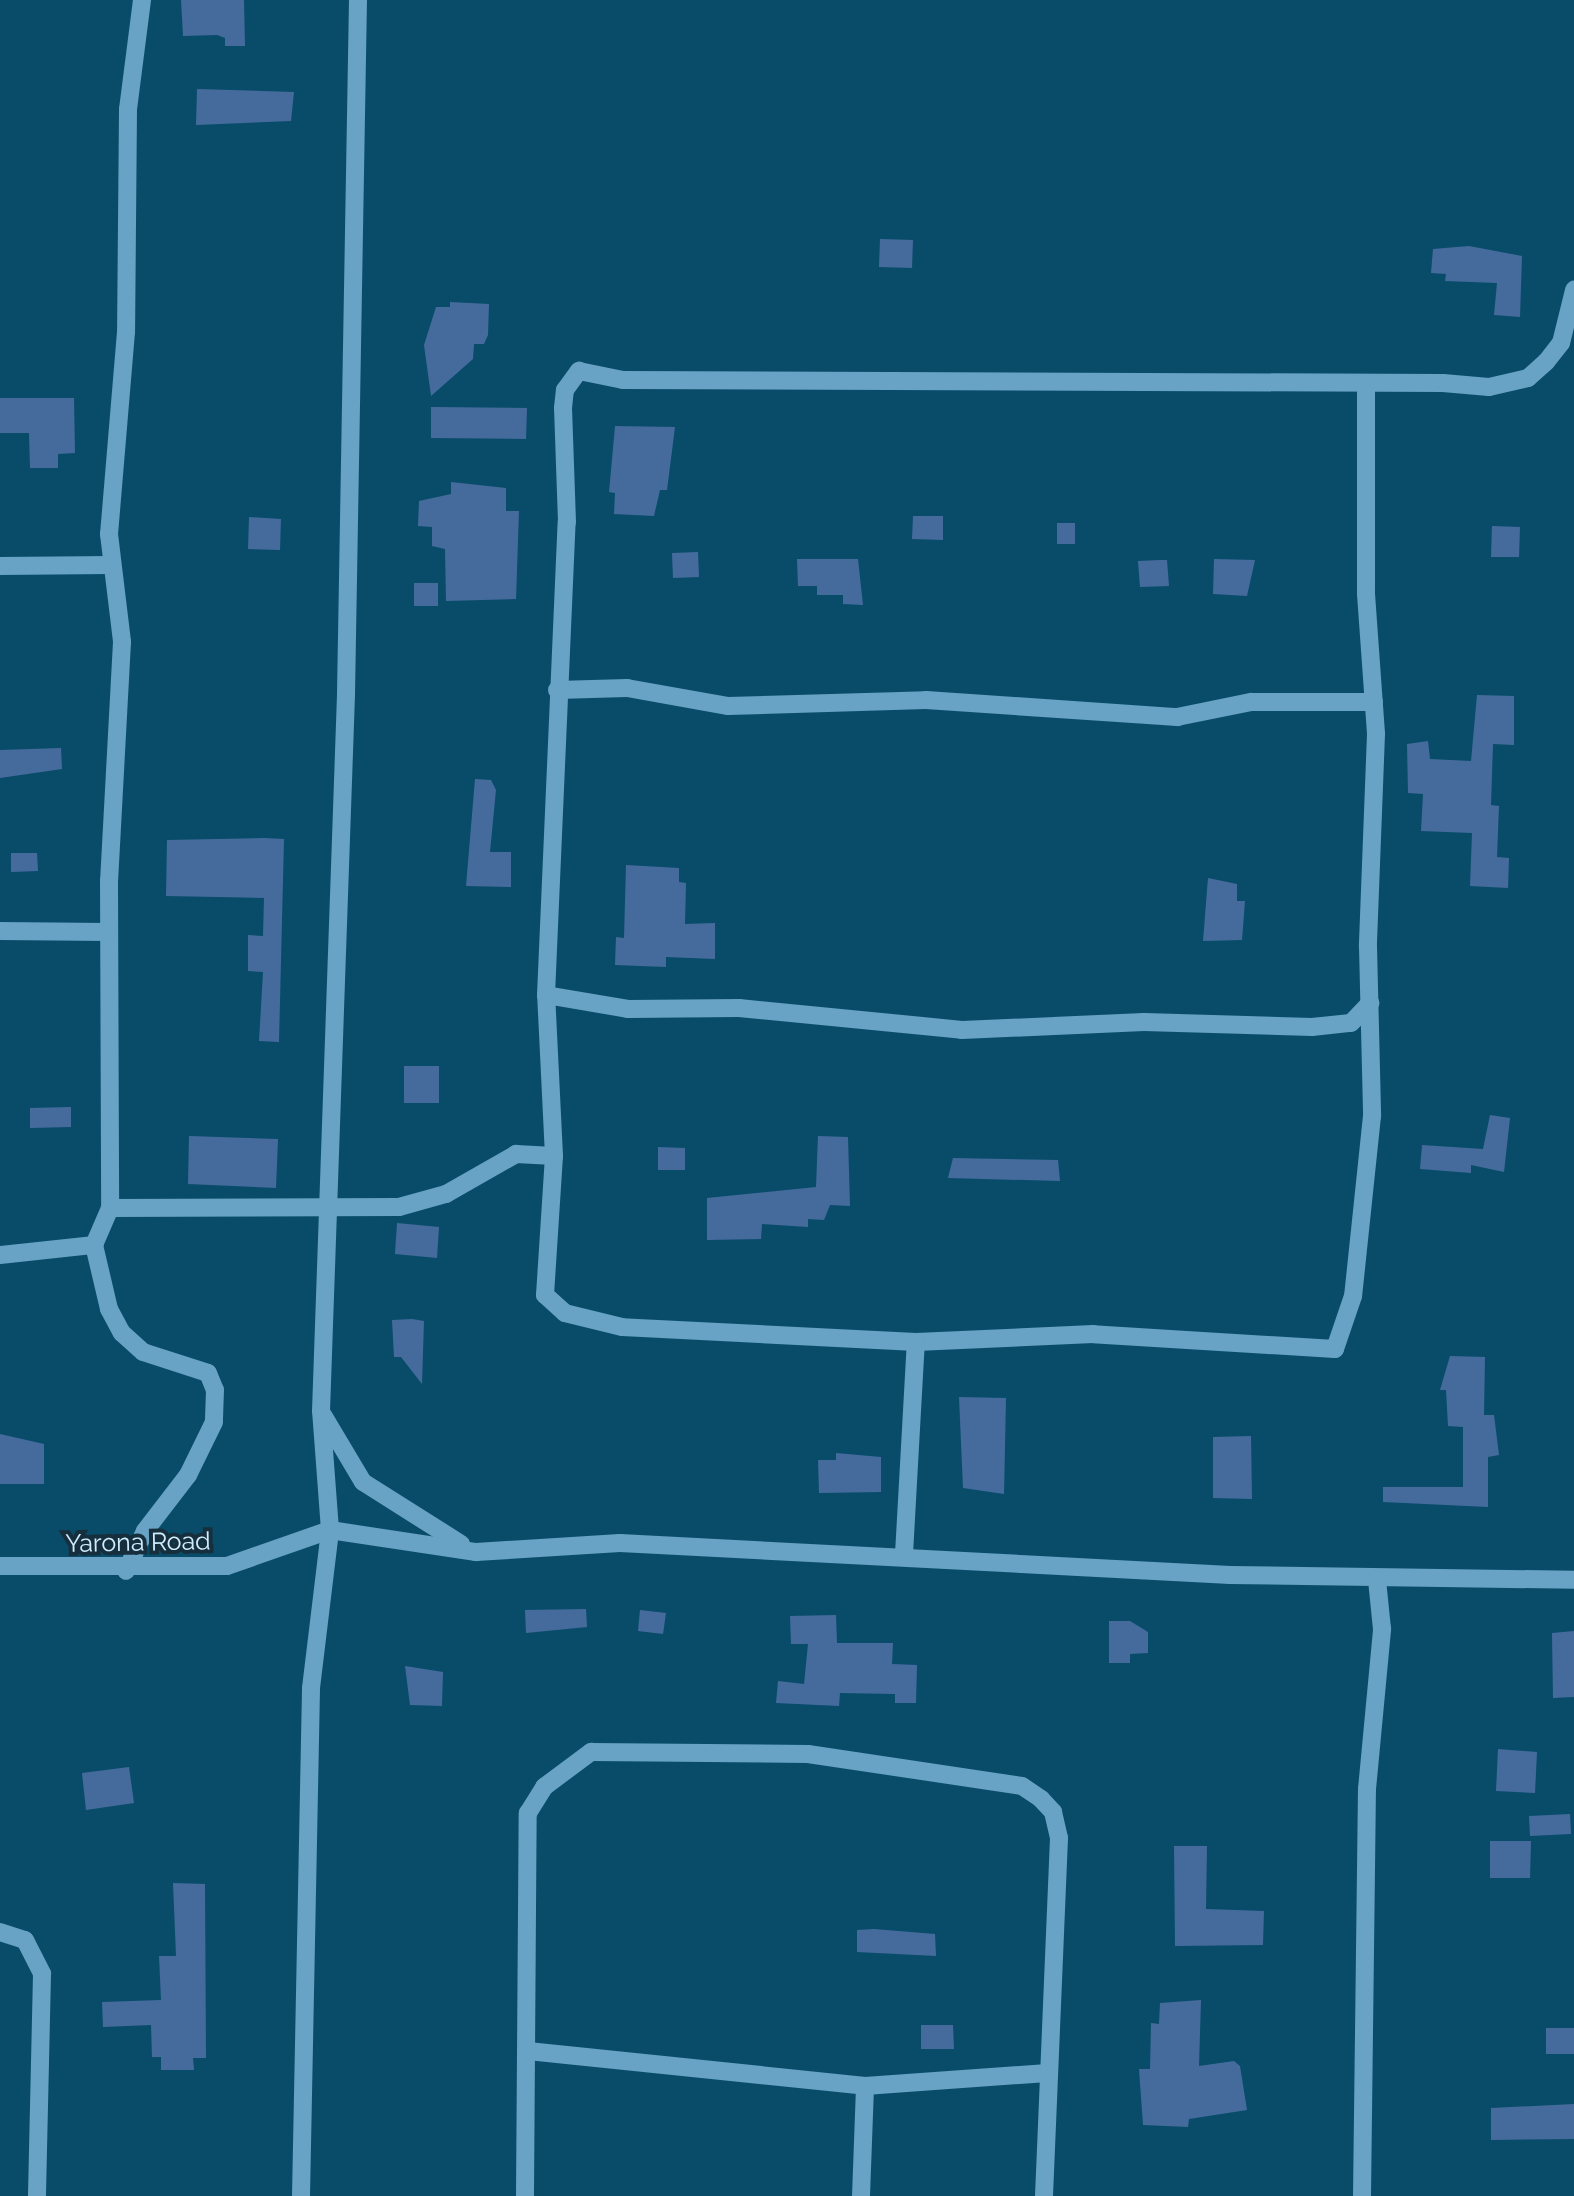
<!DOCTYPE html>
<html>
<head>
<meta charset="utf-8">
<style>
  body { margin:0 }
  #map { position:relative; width:1574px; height:2196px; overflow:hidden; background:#094c6a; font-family:Raleway,sans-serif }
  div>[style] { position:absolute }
  .building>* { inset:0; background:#456b9d }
  .minor>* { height:18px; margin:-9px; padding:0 9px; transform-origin:9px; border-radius:9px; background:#68a2c4 }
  span { translate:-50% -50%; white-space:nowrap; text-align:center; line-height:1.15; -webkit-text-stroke:8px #172f3d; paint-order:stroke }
  .street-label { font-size:25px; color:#cfedff }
</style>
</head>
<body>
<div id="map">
  <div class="building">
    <div style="clip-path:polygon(181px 0,244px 0,245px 46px,225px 46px,225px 38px,217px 35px,183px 36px)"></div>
    <div style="clip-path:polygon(197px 89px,294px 92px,291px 121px,196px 125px)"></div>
    <div style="clip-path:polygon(880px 239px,913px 240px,912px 268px,879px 267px)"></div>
    <div style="clip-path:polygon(1469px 246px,1522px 256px,1520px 317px,1494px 315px,1497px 283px,1445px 281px,1446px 274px,1431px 273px,1433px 249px)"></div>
    <div style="clip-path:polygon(450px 302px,489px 304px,488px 335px,484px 344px,474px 344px,473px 359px,431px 396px,424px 345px,436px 307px,450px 307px)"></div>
    <div style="clip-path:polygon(0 398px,74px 398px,75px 453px,58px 454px,58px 468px,30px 468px,29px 433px,0 433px)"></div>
    <div style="clip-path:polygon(431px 407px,527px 408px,526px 439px,431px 438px)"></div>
    <div style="clip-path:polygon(615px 426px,675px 427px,667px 490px,660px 490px,654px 516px,614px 514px,615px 493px,609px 492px)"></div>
    <div style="clip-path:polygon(451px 482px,506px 488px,506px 511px,519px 511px,516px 599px,446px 601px,445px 549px,432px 546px,432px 527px,418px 526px,419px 501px,451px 494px)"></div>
    <div style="clip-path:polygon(913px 516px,943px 516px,943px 540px,912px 539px)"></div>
    <div style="clip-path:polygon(249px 517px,281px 519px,280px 550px,248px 549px)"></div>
    <div style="clip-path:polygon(1057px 523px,1075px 523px,1075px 544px,1057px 544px)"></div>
    <div style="clip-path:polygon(1492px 526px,1520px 527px,1519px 557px,1491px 557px)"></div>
    <div style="clip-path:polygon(698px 552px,699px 577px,673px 578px,672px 553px)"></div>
    <div style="clip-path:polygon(797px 559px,858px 559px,863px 605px,843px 604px,843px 595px,817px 595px,817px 586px,798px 586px)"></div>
    <div style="clip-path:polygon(1214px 559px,1255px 560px,1247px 596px,1213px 594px)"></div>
    <div style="clip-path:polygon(1160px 560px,1167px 560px,1169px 586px,1140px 587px,1138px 561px)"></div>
    <div style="clip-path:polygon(414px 583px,438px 583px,438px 606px,414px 606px)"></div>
    <div style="clip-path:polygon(1477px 695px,1514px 696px,1514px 745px,1493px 744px,1491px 805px,1499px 806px,1497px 857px,1509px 858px,1508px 888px,1470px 886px,1472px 833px,1421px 831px,1423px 794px,1408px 793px,1407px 744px,1428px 741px,1430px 759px,1471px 761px)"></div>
    <div style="clip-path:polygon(61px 748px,62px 769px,0 778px,0 750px)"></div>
    <div style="clip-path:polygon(475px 779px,491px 780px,496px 790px,490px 852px,511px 852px,511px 887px,466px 886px)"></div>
    <div style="clip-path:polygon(264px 838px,284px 839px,279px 1042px,259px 1041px,263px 972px,248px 971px,248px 935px,263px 936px,264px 898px,166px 896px,167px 840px)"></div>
    <div style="clip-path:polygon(11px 853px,37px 853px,38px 871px,11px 872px)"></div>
    <div style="clip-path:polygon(626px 865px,679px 868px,679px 882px,686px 883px,685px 924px,715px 923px,715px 959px,666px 957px,666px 967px,615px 965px,616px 937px,624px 938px)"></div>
    <div style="clip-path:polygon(1208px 878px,1237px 884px,1237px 901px,1245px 901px,1242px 940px,1203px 941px)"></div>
    <div style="clip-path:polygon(404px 1066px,439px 1066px,439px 1103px,404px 1103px)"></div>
    <div style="clip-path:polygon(71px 1107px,71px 1127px,30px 1128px,30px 1108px)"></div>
    <div style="clip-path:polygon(1490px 1115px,1510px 1118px,1504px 1172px,1471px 1165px,1471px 1173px,1420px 1169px,1422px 1145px,1483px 1149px)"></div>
    <div style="clip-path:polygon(189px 1136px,278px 1139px,276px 1188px,188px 1184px)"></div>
    <div style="clip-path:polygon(818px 1136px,848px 1137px,850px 1206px,830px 1205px,824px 1220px,808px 1219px,808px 1227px,762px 1224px,761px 1239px,707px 1240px,707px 1198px,816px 1187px)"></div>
    <div style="clip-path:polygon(658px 1147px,685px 1148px,685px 1170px,658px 1170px)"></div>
    <div style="clip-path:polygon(953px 1158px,1058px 1160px,1060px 1181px,948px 1178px)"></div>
    <div style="clip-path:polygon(397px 1223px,439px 1227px,437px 1258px,395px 1254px)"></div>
    <div style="clip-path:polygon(412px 1319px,424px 1321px,422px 1384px,401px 1357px,394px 1357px,392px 1320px)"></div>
    <div style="clip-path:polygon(1450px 1356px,1485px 1357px,1484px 1415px,1494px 1415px,1499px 1455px,1488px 1457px,1488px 1507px,1383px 1502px,1383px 1487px,1463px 1487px,1463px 1427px,1448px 1426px,1446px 1390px,1440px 1390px)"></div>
    <div style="clip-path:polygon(959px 1397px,1006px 1398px,1004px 1494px,963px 1488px)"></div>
    <div style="clip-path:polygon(0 1434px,44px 1444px,44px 1484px,0 1484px)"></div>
    <div style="clip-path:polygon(1251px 1436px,1252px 1499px,1213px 1498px,1213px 1437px)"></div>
    <div style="clip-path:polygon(836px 1453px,881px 1457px,881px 1492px,819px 1493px,818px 1460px,836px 1460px)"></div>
    <div style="clip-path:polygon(586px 1609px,587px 1627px,526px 1633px,525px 1610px)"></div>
    <div style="clip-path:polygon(640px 1610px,666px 1613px,663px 1634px,638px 1631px)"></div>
    <div style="clip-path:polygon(836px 1615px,837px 1643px,893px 1643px,892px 1664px,917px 1665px,916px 1703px,895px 1703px,895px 1694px,840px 1693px,839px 1706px,776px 1703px,778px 1681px,804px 1684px,808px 1644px,791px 1644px,790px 1616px)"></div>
    <div style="clip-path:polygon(1109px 1621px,1130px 1621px,1148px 1632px,1148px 1653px,1130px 1654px,1130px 1663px,1109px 1663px)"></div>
    <div style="clip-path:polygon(1574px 1631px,1574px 1697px,1553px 1698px,1552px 1633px)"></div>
    <div style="clip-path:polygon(405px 1666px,443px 1672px,442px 1706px,410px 1705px)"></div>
    <div style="clip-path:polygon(1498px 1749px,1537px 1752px,1535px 1793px,1496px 1791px)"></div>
    <div style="clip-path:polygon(129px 1767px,134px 1803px,86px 1810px,82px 1773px)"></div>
    <div style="clip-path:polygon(1570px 1814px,1571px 1834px,1530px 1836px,1529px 1816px)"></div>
    <div style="clip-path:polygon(1490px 1841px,1531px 1841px,1530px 1878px,1490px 1878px)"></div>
    <div style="clip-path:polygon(1174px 1846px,1207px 1846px,1206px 1909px,1264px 1911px,1263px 1945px,1175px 1946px)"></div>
    <div style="clip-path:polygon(173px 1883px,205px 1884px,206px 2058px,193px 2058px,194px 2070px,161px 2070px,161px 2057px,152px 2057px,151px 2025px,103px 2027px,102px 2002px,161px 2000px,159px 1956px,176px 1956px)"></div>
    <div style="clip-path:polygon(874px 1929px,935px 1934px,936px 1956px,857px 1952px,857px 1930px)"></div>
    <div style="clip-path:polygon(1201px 2000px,1199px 2066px,1234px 2061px,1240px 2066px,1247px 2110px,1189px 2119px,1188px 2127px,1143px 2125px,1139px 2069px,1150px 2069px,1151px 2023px,1159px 2024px,1160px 2003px)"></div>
    <div style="clip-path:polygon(921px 2025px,953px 2025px,954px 2049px,921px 2049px)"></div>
    <div style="clip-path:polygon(1546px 2028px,1574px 2028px,1574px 2054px,1546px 2054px)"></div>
    <div style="clip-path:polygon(1574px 2104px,1574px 2139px,1491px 2140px,1491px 2108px)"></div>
  </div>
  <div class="minor">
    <div style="left:142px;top:0;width:110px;rotate:97.3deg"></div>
    <div style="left:128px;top:109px;width:223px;rotate:90.5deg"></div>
    <div style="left:126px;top:332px;width:203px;rotate:94.8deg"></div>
    <div style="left:109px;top:534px;width:109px;rotate:83.1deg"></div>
    <div style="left:122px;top:642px;width:239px;rotate:93.1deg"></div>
    <div style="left:109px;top:881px;width:327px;rotate:89.8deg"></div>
    <div style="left:110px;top:1208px;width:289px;rotate:-0.2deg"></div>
    <div style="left:399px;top:1207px;width:49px;rotate:-15.5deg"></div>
    <div style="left:446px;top:1194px;width:81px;rotate:-29.7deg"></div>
    <div style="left:516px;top:1154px;width:38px;rotate:3deg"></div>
    <div style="left:1366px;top:384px;width:210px;rotate:90deg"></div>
    <div style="left:1366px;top:594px;width:140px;rotate:85.9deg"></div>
    <div style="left:1376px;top:734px;width:213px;rotate:92.2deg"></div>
    <div style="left:1368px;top:947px;width:169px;rotate:88.6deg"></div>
    <div style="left:1372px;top:1116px;width:181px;rotate:96deg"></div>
    <div style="left:1353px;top:1296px;width:56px;rotate:108.8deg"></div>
    <div style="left:1335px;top:1349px;width:242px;rotate:-176.5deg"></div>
    <div style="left:1093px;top:1334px;width:177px;rotate:177.4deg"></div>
    <div style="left:916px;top:1342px;width:294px;rotate:-177.1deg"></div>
    <div style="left:622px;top:1327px;width:59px;rotate:-166.2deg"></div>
    <div style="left:565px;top:1313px;width:27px;rotate:-138deg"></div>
    <div style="left:545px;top:1295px;width:139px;rotate:-86.3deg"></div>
    <div style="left:554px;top:1156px;width:161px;rotate:-92.8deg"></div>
    <div style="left:546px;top:995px;width:473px;rotate:-87.5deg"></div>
    <div style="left:567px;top:522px;width:114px;rotate:-92deg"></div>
    <div style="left:563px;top:408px;width:18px;rotate:-84deg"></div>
    <div style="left:565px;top:390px;width:24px;rotate:-54deg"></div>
    <div style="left:579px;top:371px;width:45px;rotate:11.6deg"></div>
    <div style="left:623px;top:380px;width:820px;rotate:0.21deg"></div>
    <div style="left:1443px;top:383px;width:46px;rotate:5deg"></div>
    <div style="left:1489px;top:387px;width:40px;rotate:-13deg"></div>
    <div style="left:1528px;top:378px;width:24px;rotate:-42deg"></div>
    <div style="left:1546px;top:362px;width:24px;rotate:-52deg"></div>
    <div style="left:1561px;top:343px;width:55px;rotate:-76.2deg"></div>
    <div style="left:0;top:566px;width:110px;rotate:-0.5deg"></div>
    <div style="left:557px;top:690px;width:70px;rotate:-1.6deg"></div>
    <div style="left:627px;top:688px;width:103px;rotate:10.1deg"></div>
    <div style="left:728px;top:706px;width:198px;rotate:-1.7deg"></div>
    <div style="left:926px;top:700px;width:252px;rotate:3.9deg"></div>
    <div style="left:1177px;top:717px;width:76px;rotate:-11.5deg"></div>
    <div style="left:1251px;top:702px;width:123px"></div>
    <div style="left:0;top:931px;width:108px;rotate:0.5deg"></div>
    <div style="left:546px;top:995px;width:83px;rotate:9.7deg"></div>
    <div style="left:628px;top:1009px;width:111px;rotate:-0.5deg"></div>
    <div style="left:739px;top:1008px;width:224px;rotate:5.6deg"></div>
    <div style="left:962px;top:1030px;width:182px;rotate:-2.5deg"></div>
    <div style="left:1144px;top:1022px;width:168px;rotate:1.7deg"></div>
    <div style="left:1312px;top:1027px;width:39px;rotate:-6deg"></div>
    <div style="left:1351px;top:1023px;width:28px;rotate:-46deg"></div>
    <div style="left:94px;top:1245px;width:66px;rotate:76.8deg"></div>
    <div style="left:109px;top:1309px;width:27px;rotate:62deg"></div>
    <div style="left:122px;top:1333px;width:28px;rotate:42deg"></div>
    <div style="left:143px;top:1352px;width:68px;rotate:17.9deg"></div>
    <div style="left:208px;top:1373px;width:18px;rotate:68deg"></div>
    <div style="left:215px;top:1390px;width:32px;rotate:92deg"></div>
    <div style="left:214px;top:1422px;width:59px;rotate:116.1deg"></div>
    <div style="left:188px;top:1475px;width:71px;rotate:127.5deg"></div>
    <div style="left:145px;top:1531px;width:44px;rotate:115.4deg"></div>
    <div style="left:0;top:1255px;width:95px;rotate:-6.1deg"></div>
    <div style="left:94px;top:1245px;width:40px;rotate:-66.6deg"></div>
    <div style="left:323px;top:1415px;width:78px;rotate:59.2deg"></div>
    <div style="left:363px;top:1482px;width:116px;rotate:32.3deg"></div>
    <div style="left:904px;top:1554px;width:212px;rotate:-86.8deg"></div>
    <div style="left:0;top:1566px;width:227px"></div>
    <div style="left:227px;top:1566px;width:109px;rotate:-19.3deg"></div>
    <div style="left:330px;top:1530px;width:148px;rotate:8.6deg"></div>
    <div style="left:476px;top:1552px;width:144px;rotate:-3.6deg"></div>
    <div style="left:620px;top:1543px;width:611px;rotate:3deg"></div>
    <div style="left:1230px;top:1575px;width:344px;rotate:0.8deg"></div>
    <div style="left:0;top:1932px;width:26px;rotate:18deg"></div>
    <div style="left:25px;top:1940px;width:38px;rotate:63deg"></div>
    <div style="left:42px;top:1974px;width:222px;rotate:91.3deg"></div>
    <div style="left:528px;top:2051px;width:339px;rotate:5.9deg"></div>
    <div style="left:865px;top:2086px;width:183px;rotate:-4.1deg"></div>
    <div style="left:301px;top:2196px;width:508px;rotate:-88.87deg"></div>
    <div style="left:311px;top:1688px;width:159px;rotate:-83.1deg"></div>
    <div style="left:330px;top:1530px;width:119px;rotate:-94.3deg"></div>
    <div style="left:321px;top:1411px;width:717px;rotate:-88deg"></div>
    <div style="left:346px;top:694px;width:694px;rotate:-89.01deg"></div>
    <div style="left:525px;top:2196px;width:383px;rotate:-89.6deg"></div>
    <div style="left:528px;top:1813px;width:31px;rotate:-58deg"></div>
    <div style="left:544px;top:1787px;width:59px;rotate:-36.7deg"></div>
    <div style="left:591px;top:1752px;width:217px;rotate:0.5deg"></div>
    <div style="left:808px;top:1754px;width:216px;rotate:8.5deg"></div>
    <div style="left:1022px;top:1786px;width:23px;rotate:34deg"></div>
    <div style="left:1041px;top:1799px;width:18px;rotate:47deg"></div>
    <div style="left:1053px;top:1812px;width:27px;rotate:77deg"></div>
    <div style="left:1059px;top:1838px;width:358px;rotate:92.4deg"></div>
    <div style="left:861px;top:2196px;width:110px;rotate:-87.9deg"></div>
    <div style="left:1362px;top:2196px;width:407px;rotate:-89.3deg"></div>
    <div style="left:1367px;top:1789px;width:161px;rotate:-84.6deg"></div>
    <div style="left:1382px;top:1629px;width:49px;rotate:-95.8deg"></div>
  </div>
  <div class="street-label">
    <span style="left:138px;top:1542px;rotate:-1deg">Yarona Road</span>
  </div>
</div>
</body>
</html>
